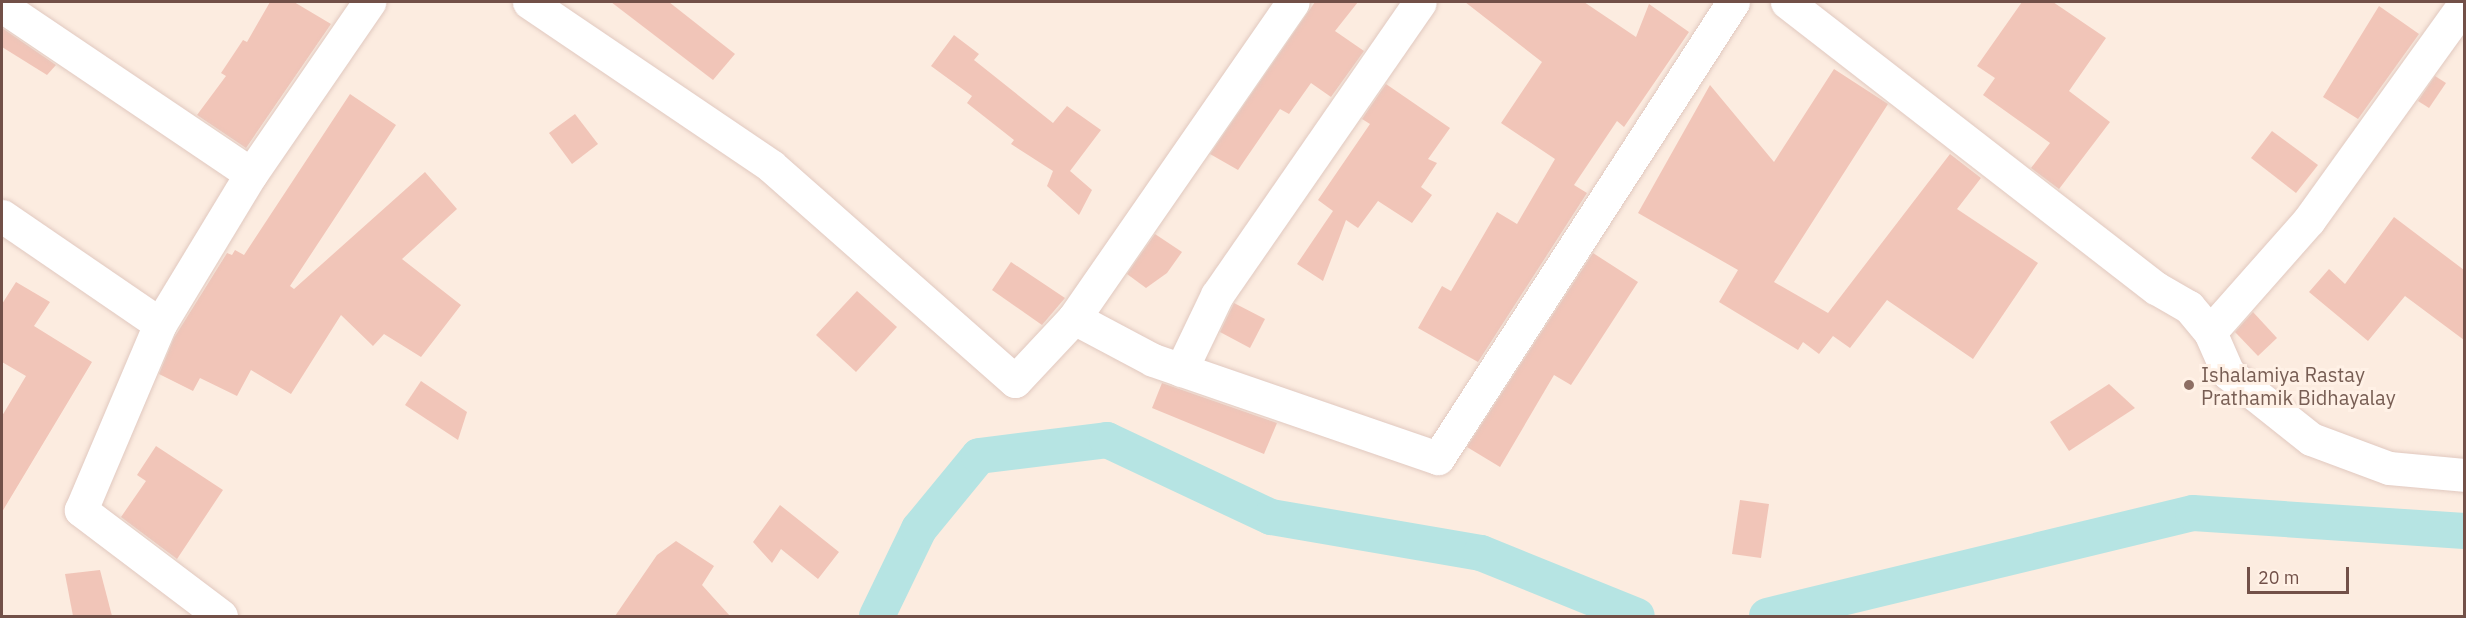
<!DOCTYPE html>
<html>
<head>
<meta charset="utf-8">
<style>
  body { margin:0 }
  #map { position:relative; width:2466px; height:618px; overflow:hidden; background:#fcece0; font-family:"IBM Plex Sans",sans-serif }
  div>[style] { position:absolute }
  .canal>* { height:36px; margin:-18px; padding:0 18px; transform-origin:18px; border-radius:18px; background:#b6e4e3 }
  .building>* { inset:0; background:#f1c5b8 }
  .roads { filter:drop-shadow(0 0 2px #e1c9c0) drop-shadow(0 0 2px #e1c9c0) }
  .street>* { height:33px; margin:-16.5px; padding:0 16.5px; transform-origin:16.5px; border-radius:16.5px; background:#fff }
  .dots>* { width:16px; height:16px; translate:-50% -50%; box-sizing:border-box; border:3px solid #fff1e6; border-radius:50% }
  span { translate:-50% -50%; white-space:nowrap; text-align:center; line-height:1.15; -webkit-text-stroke:6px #fff1e6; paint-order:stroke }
  .education-label { font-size:20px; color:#785e54 }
  .left { translate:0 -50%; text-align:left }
  .frame { position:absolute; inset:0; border:3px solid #725048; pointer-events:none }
  .scale { position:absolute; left:2247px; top:567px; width:102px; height:27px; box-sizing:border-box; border:3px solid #725048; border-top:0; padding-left:8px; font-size:18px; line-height:21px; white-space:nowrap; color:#725048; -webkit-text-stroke:4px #fff1e6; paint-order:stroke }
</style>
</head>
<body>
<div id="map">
  <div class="canal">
    <div style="left:877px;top:616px;width:97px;rotate:-64.2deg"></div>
    <div style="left:919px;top:529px;width:94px;rotate:-50.6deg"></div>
    <div style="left:979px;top:456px;width:129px;rotate:-7.1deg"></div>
    <div style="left:1107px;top:440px;width:181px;rotate:25.2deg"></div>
    <div style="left:1271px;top:517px;width:213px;rotate:9.7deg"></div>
    <div style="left:1481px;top:553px;width:168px;rotate:22deg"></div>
    <div style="left:1767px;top:616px;width:438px;rotate:-13.6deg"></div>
    <div style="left:2193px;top:513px;width:272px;rotate:3.8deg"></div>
  </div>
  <div class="building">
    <div style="clip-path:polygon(270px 2px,294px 2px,331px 24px,246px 148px,197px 115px,226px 76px,221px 73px,243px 40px,247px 42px)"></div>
    <div style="clip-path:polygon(611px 2px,669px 2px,735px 54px,713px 80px)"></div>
    <div style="clip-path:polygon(1315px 2px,1358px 2px,1335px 31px,1364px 51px,1331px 97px,1311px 83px,1289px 114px,1280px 109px,1238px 170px,1210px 154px)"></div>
    <div style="clip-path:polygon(1465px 2px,1584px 2px,1636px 37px,1649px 4px,1689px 32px,1624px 127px,1617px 121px,1574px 185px,1587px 193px,1478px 362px,1418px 328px,1442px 286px,1451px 291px,1497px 212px,1517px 224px,1555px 159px,1501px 123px,1542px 62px)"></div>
    <div style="clip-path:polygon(2022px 2px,2053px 2px,2106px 38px,2069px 91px,2110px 122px,2059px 189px,2031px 168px,2050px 143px,1983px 95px,1995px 78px,1977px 66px)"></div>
    <div style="clip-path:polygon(2379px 6px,2419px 34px,2358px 119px,2323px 97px)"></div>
    <div style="clip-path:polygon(2px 28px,56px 65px,47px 75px,2px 47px)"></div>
    <div style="clip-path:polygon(954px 35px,979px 54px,974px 60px,1053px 123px,1067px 106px,1101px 130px,1070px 171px,1092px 190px,1079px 215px,1047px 186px,1053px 171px,1011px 144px,1014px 140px,967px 103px,972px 96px,931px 66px)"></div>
    <div style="clip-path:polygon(1834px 69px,1888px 104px,1774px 282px,1828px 313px,1950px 154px,1981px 178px,1957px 209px,2038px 263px,1973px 359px,1887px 300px,1850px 348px,1833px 336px,1819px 354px,1803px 342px,1798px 350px,1719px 302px,1738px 270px,1638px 213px,1710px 85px,1774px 162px)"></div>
    <div style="clip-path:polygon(2435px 76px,2446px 83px,2429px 108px,2418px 101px)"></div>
    <div style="clip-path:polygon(1386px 84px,1450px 128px,1428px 159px,1437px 163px,1421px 187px,1432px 195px,1412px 223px,1378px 201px,1358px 228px,1346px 220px,1323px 281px,1297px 264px,1333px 211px,1318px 200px,1370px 124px,1362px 119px)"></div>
    <div style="clip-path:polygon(350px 94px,396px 125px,290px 286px,294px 289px,425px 172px,457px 209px,402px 259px,461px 305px,421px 357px,384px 334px,373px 346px,341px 315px,291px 394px,251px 370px,237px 396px,200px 378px,193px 391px,159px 374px,174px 338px,227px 253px,232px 255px,235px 250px,244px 255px)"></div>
    <div style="clip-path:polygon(575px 114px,598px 144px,572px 164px,549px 133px)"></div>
    <div style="clip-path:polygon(2272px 131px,2318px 165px,2296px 193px,2251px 158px)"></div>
    <div style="clip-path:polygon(2394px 217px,2464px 270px,2464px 340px,2405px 296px,2368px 341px,2309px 292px,2329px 269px,2345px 284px)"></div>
    <div style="clip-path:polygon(1155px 234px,1182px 252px,1167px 273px,1146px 288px,1127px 274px)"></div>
    <div style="clip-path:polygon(1593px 253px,1638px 282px,1571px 385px,1554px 375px,1500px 467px,1467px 447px)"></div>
    <div style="clip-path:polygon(1011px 262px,1065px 298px,1042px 325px,992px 290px)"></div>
    <div style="clip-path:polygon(16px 282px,50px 302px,34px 326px,92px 362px,2px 512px,2px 416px,26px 376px,2px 362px,2px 304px)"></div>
    <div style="clip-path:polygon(857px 291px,897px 327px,856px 372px,816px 335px)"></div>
    <div style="clip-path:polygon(1234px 303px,1265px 319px,1250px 348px,1220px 332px)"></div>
    <div style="clip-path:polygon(2253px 312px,2277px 338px,2258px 356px,2235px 332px)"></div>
    <div style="clip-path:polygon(421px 381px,467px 412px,458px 440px,405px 405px)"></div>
    <div style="clip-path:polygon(1162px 383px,1277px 423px,1264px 454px,1152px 408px)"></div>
    <div style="clip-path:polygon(2109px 384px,2135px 408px,2069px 451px,2050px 422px)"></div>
    <div style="clip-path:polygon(156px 446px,223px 490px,177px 559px,121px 517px,146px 481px,137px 475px)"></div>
    <div style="clip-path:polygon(1740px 500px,1769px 504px,1761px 558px,1732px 554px)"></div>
    <div style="clip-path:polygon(780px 505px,839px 552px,818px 579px,781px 549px,772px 563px,753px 542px)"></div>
    <div style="clip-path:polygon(676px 541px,714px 566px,702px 585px,730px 616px,615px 616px,657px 555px)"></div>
    <div style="clip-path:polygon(100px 570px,112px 616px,73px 616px,65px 574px)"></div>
  </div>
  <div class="roads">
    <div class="street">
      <div style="left:529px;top:2px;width:292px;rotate:34.1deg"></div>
      <div style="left:771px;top:166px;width:325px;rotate:41.4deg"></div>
      <div style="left:1015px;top:381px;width:86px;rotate:-46.9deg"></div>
      <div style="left:1074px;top:318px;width:384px;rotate:-55.3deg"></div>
      <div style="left:1787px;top:2px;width:467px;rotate:37.8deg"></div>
      <div style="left:2156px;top:288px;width:38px;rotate:30deg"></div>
      <div style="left:2189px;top:307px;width:33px;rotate:50deg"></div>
      <div style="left:2210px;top:332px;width:149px;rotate:-48.5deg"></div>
      <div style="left:2309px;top:220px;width:266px;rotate:-54.3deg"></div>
      <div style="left:2px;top:6px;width:300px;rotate:34deg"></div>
      <div style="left:2px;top:216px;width:191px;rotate:34.4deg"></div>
      <div style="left:1074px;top:318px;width:89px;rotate:28deg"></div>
      <div style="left:1153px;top:360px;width:301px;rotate:19deg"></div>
      <div style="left:1438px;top:458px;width:543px;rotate:-57.1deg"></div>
      <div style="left:2210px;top:332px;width:45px;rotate:66.3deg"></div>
      <div style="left:2228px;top:373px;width:106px;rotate:38.5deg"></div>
      <div style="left:2311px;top:439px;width:83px;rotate:20.4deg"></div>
      <div style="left:2389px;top:468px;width:75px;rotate:5.3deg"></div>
      <div style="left:1181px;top:370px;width:83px;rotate:-64.4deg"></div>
      <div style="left:1217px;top:295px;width:356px;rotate:-55.3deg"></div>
      <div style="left:221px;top:616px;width:176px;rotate:-142.9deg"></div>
      <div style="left:81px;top:510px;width:202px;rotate:-67deg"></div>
      <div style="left:160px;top:324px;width:175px;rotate:-58.8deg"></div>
      <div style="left:251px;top:174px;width:209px;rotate:-55.5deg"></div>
    </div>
  </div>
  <div class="dots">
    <div style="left:2189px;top:385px;background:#8d6e63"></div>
  </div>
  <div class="education-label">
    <span class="left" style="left:2201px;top:386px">Ishalamiya Rastay<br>Prathamik Bidhayalay</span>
  </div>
  <div class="frame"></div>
  <div class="scale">20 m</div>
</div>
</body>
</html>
